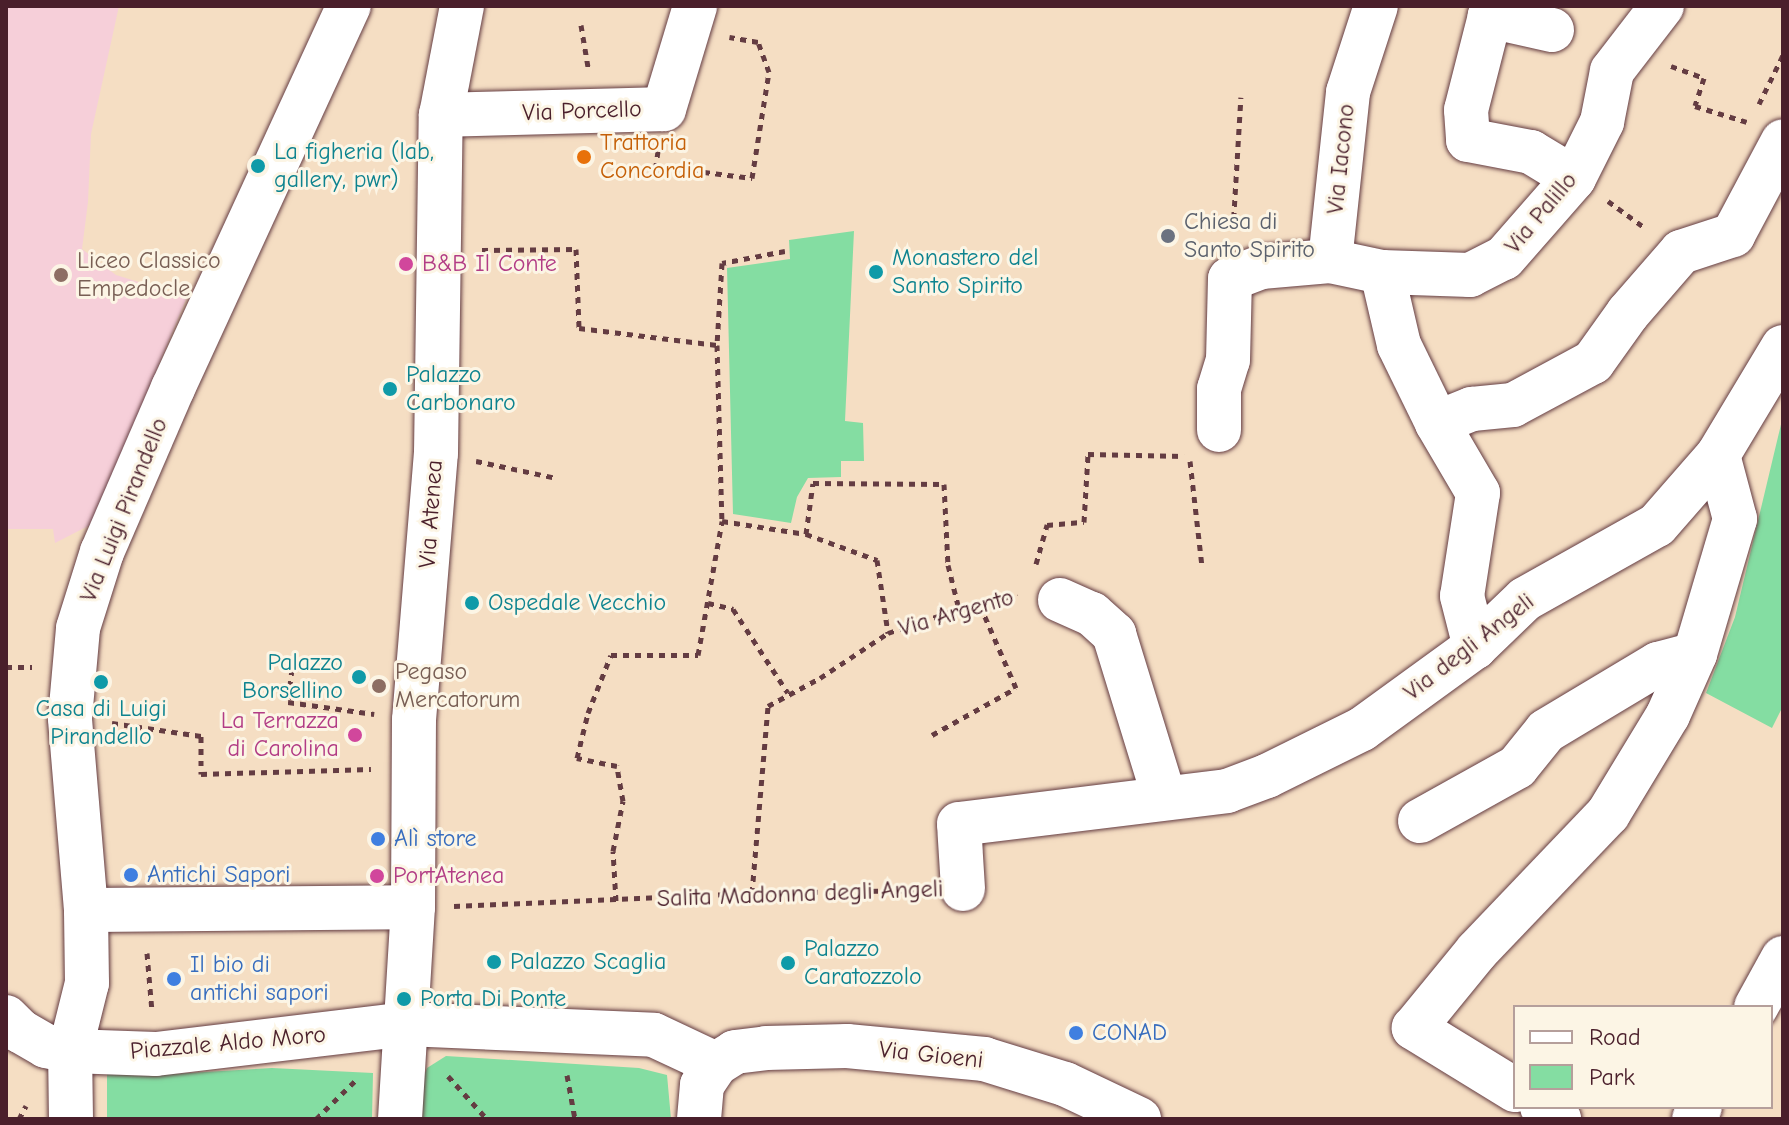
<!DOCTYPE html>
<html>
<head>
<meta charset="utf-8">
<style>
  body { margin:0 }
  #map { position:relative; width:1789px; height:1125px; overflow:hidden; background:#f5dec3; font-family:"Comic Neue",sans-serif }
  div>[style] { position:absolute }
  .built>* { inset:0; background:#f6cfd9 }
  .green>* { inset:0; background:#84dda2 }
  .path>* { height:5px; margin-top:-2.5px; transform-origin:0; background:repeating-linear-gradient(90deg,#643c42 0 6px,transparent 0 12px) }
  .roads { filter:drop-shadow(0 0 2px #643c42) drop-shadow(0 0 2px #643c42) }
  .minor>* { height:44px; margin:-22px; padding:0 22px; transform-origin:22px; border-radius:22px; background:#fff }
  .dots>* { width:22px; height:22px; translate:-50% -50%; box-sizing:border-box; border:4px solid #fcf5e5; border-radius:50% }
  span { translate:-50% -50%; white-space:nowrap; text-align:center; line-height:1.15; -webkit-text-stroke:6px #fcf5e5; paint-order:stroke }
  .street-label { font-size:24px; color:#4a1f2b }
  .food-label { font-size:24px; color:#c56008 }
  .left { translate:0 -50%; text-align:left }
  .culture-label { font-size:24px; color:#0d838f }
  .right { translate:-100% -50%; text-align:right }
  .worship-label { font-size:24px; color:#5b616d }
  .education-label { font-size:24px; color:#785e54 }
  .hotel-label { font-size:24px; color:#b23c85 }
  .shop-label { font-size:24px; color:#366cbe }
  .frame { position:absolute; inset:0; border:8px solid #4a1f2b; pointer-events:none }
  .legend { position:absolute; left:1513px; top:1005px; width:260px; height:104px; box-sizing:border-box; background:#fcf5e5; border:2px solid #b59f9b; margin:0; padding:10px 14px; list-style:none; font-size:24px; color:#4a1f2b }
  .legend li { display:flex; align-items:center; gap:16px; height:40px }
  .legend b { width:40px; border:2px solid #b59f9b }
</style>
</head>
<body>
<div id="map">
  <div class="built">
    <div style="clip-path:polygon(6px 6px,119px 6px,91px 134px,88px 202px,82px 249px,116px 275px,187px 297px,92px 524px,55px 543px,53px 529px,6px 529px)"></div>
  </div>
  <div class="green">
    <div style="clip-path:polygon(854px 231px,845px 421px,863px 423px,864px 461px,841px 461px,841px 477px,808px 478px,797px 497px,791px 523px,733px 514px,727px 268px,790px 259px,789px 240px)"></div>
    <div style="clip-path:polygon(1783px 416px,1783px 706px,1772px 728px,1706px 693px,1735px 617px)"></div>
    <div style="clip-path:polygon(446px 1056px,639px 1068px,667px 1075px,671px 1119px,421px 1119px,423px 1078px,427px 1068px)"></div>
    <div style="clip-path:polygon(272px 1068px,373px 1073px,372px 1119px,107px 1119px,107px 1073px,170px 1074px)"></div>
  </div>
  <div class="path">
    <div style="left:581px;top:25px;width:43px;rotate:80.5deg"></div>
    <div style="left:1671px;top:66px;width:35px;rotate:20deg"></div>
    <div style="left:1704px;top:78px;width:29px;rotate:108deg"></div>
    <div style="left:1695px;top:106px;width:54px;rotate:17.1deg"></div>
    <div style="left:1759px;top:104px;width:55px;rotate:-63.9deg"></div>
    <div style="left:658px;top:151px;width:15px;rotate:98deg"></div>
    <div style="left:656px;top:166px;width:97px;rotate:7.1deg"></div>
    <div style="left:752px;top:178px;width:107px;rotate:-80.9deg"></div>
    <div style="left:769px;top:72px;width:32px;rotate:-110deg"></div>
    <div style="left:758px;top:42px;width:29px;rotate:-170deg"></div>
    <div style="left:1608px;top:201px;width:46px;rotate:36.1deg"></div>
    <div style="left:1233px;top:230px;width:133px;rotate:-86.6deg"></div>
    <div style="left:482px;top:250px;width:94px;rotate:-0.6deg"></div>
    <div style="left:576px;top:249px;width:79px;rotate:87.8deg"></div>
    <div style="left:579px;top:328px;width:139px;rotate:7deg"></div>
    <div style="left:785px;top:251px;width:64px;rotate:169.2deg"></div>
    <div style="left:722px;top:263px;width:82px;rotate:93.5deg"></div>
    <div style="left:717px;top:345px;width:176px;rotate:88.4deg"></div>
    <div style="left:722px;top:521px;width:85px;rotate:8.8deg"></div>
    <div style="left:806px;top:534px;width:76px;rotate:20.1deg"></div>
    <div style="left:877px;top:560px;width:74px;rotate:81.4deg"></div>
    <div style="left:476px;top:461px;width:83px;rotate:11.9deg"></div>
    <div style="left:1190px;top:461px;width:106px;rotate:83.5deg"></div>
    <div style="left:806px;top:534px;width:51px;rotate:-82.2deg"></div>
    <div style="left:813px;top:483px;width:131px;rotate:0.4deg"></div>
    <div style="left:944px;top:484px;width:81px;rotate:87.2deg"></div>
    <div style="left:948px;top:565px;width:45px;rotate:76deg"></div>
    <div style="left:1036px;top:564px;width:41px;rotate:-74.2deg"></div>
    <div style="left:1047px;top:525px;width:37px;rotate:-5deg"></div>
    <div style="left:1084px;top:522px;width:68px;rotate:-86.6deg"></div>
    <div style="left:1088px;top:454px;width:96px;rotate:1.2deg"></div>
    <div style="left:708px;top:603px;width:26px;rotate:13deg"></div>
    <div style="left:733px;top:609px;width:100px;rotate:56.8deg"></div>
    <div style="left:6px;top:667px;width:26px"></div>
    <div style="left:292px;top:669px;width:33px;rotate:97deg"></div>
    <div style="left:288px;top:702px;width:87px;rotate:7.9deg"></div>
    <div style="left:112px;top:723px;width:90px;rotate:8.3deg"></div>
    <div style="left:201px;top:736px;width:38px;rotate:90deg"></div>
    <div style="left:201px;top:774px;width:170px;rotate:-1.7deg"></div>
    <div style="left:932px;top:735px;width:96px;rotate:-29.2deg"></div>
    <div style="left:1016px;top:688px;width:93px;rotate:-113.5deg"></div>
    <div style="left:752px;top:893px;width:188px;rotate:-85.1deg"></div>
    <div style="left:768px;top:706px;width:59px;rotate:-28.3deg"></div>
    <div style="left:820px;top:678px;width:82px;rotate:-33.5deg"></div>
    <div style="left:888px;top:633px;width:75px;rotate:-18.7deg"></div>
    <div style="left:959px;top:609px;width:60px;rotate:-13.6deg"></div>
    <div style="left:616px;top:901px;width:50px;rotate:-93.4deg"></div>
    <div style="left:613px;top:851px;width:51px;rotate:-78.7deg"></div>
    <div style="left:623px;top:801px;width:36px;rotate:-100deg"></div>
    <div style="left:617px;top:766px;width:41px;rotate:-168.7deg"></div>
    <div style="left:577px;top:758px;width:46px;rotate:-76.3deg"></div>
    <div style="left:588px;top:713px;width:62px;rotate:-68.4deg"></div>
    <div style="left:611px;top:655px;width:87px"></div>
    <div style="left:698px;top:655px;width:136px;rotate:-79.8deg"></div>
    <div style="left:454px;top:906px;width:298px;rotate:-2.5deg"></div>
    <div style="left:752px;top:893px;width:168px;rotate:-1deg"></div>
    <div style="left:147px;top:953px;width:58px;rotate:85.1deg"></div>
    <div style="left:567px;top:1075px;width:45px;rotate:79.7deg"></div>
    <div style="left:448px;top:1076px;width:58px;rotate:47.8deg"></div>
    <div style="left:19px;top:1119px;width:15px;rotate:-62deg"></div>
    <div style="left:316px;top:1119px;width:59px;rotate:-44.3deg"></div>
  </div>
  <div class="roads">
    <div class="minor">
      <div style="left:1552px;top:30px;width:64px;rotate:-167.3deg"></div>
      <div style="left:1490px;top:16px;width:97px;rotate:104.3deg"></div>
      <div style="left:1466px;top:110px;width:30px;rotate:86deg"></div>
      <div style="left:1468px;top:140px;width:64px;rotate:10.8deg"></div>
      <div style="left:1531px;top:152px;width:50px;rotate:31.2deg"></div>
      <div style="left:441px;top:115px;width:223px;rotate:-1.5deg"></div>
      <div style="left:664px;top:109px;width:108px;rotate:-73.2deg"></div>
      <div style="left:1330px;top:261px;width:53px;rotate:11.9deg"></div>
      <div style="left:1382px;top:272px;width:88px;rotate:2deg"></div>
      <div style="left:1470px;top:275px;width:38px;rotate:-27deg"></div>
      <div style="left:1504px;top:258px;width:106px;rotate:-48.8deg"></div>
      <div style="left:1574px;top:178px;width:63px;rotate:-63.4deg"></div>
      <div style="left:1602px;top:122px;width:52px;rotate:-78.9deg"></div>
      <div style="left:1612px;top:71px;width:82px;rotate:-52.4deg"></div>
      <div style="left:1382px;top:272px;width:75px;rotate:76.9deg"></div>
      <div style="left:1399px;top:345px;width:87px;rotate:64deg"></div>
      <div style="left:1437px;top:423px;width:81px;rotate:59.6deg"></div>
      <div style="left:1478px;top:493px;width:104px;rotate:98.8deg"></div>
      <div style="left:1462px;top:596px;width:53px;rotate:75.7deg"></div>
      <div style="left:1437px;top:423px;width:38px;rotate:-22deg"></div>
      <div style="left:1472px;top:409px;width:41px;rotate:-5.6deg"></div>
      <div style="left:1513px;top:405px;width:91px;rotate:-28.3deg"></div>
      <div style="left:1593px;top:362px;width:60px;rotate:-54.5deg"></div>
      <div style="left:1628px;top:313px;width:81px;rotate:-49deg"></div>
      <div style="left:1681px;top:252px;width:55px;rotate:-18.1deg"></div>
      <div style="left:1733px;top:235px;width:106px;rotate:-62deg"></div>
      <div style="left:1219px;top:430px;width:41px;rotate:-90deg"></div>
      <div style="left:1219px;top:389px;width:30px;rotate:-73deg"></div>
      <div style="left:1228px;top:360px;width:81px;rotate:-88.6deg"></div>
      <div style="left:1230px;top:279px;width:33px;rotate:-21deg"></div>
      <div style="left:1261px;top:267px;width:69px;rotate:-5deg"></div>
      <div style="left:1330px;top:261px;width:170px;rotate:-83.9deg"></div>
      <div style="left:1348px;top:92px;width:90px;rotate:-72deg"></div>
      <div style="left:1060px;top:600px;width:35px;rotate:24deg"></div>
      <div style="left:1092px;top:614px;width:30px;rotate:42deg"></div>
      <div style="left:1114px;top:634px;width:170px;rotate:72.9deg"></div>
      <div style="left:1420px;top:821px;width:111px;rotate:-29.1deg"></div>
      <div style="left:1517px;top:767px;width:46px;rotate:-51.1deg"></div>
      <div style="left:1546px;top:731px;width:131px;rotate:-30.9deg"></div>
      <div style="left:1658px;top:664px;width:38px;rotate:-15deg"></div>
      <div style="left:963px;top:889px;width:65px;rotate:-93.5deg"></div>
      <div style="left:959px;top:824px;width:270px;rotate:-7deg"></div>
      <div style="left:1227px;top:791px;width:43px;rotate:-20.6deg"></div>
      <div style="left:1267px;top:776px;width:106px;rotate:-26.3deg"></div>
      <div style="left:1362px;top:729px;width:140px;rotate:-36deg"></div>
      <div style="left:1475px;top:647px;width:69px;rotate:-43.8deg"></div>
      <div style="left:1525px;top:599px;width:151px;rotate:-29.3deg"></div>
      <div style="left:1657px;top:525px;width:93px;rotate:-48.9deg"></div>
      <div style="left:1718px;top:455px;width:126px;rotate:-59deg"></div>
      <div style="left:86px;top:910px;width:327px;rotate:-0.5deg"></div>
      <div style="left:1756px;top:1007px;width:56px;rotate:-61.1deg"></div>
      <div style="left:6px;top:1017px;width:20px;rotate:45deg"></div>
      <div style="left:20px;top:1031px;width:30px;rotate:30deg"></div>
      <div style="left:46px;top:1046px;width:25px;rotate:12deg"></div>
      <div style="left:70px;top:1051px;width:86px;rotate:2deg"></div>
      <div style="left:156px;top:1054px;width:252px;rotate:-6.8deg"></div>
      <div style="left:406px;top:1024px;width:248px;rotate:2.5deg"></div>
      <div style="left:654px;top:1035px;width:68px;rotate:25.1deg"></div>
      <div style="left:1515px;top:1090px;width:119px;rotate:-148.5deg"></div>
      <div style="left:1414px;top:1028px;width:99px;rotate:-50.7deg"></div>
      <div style="left:1477px;top:951px;width:190px;rotate:-46.3deg"></div>
      <div style="left:1608px;top:814px;width:116px;rotate:-58.8deg"></div>
      <div style="left:1668px;top:715px;width:67px;rotate:-66.1deg"></div>
      <div style="left:1695px;top:654px;width:141px;rotate:-73.5deg"></div>
      <div style="left:1735px;top:519px;width:66px;rotate:-104.9deg"></div>
      <div style="left:1542px;top:1107px;width:21px;rotate:35deg"></div>
      <div style="left:71px;top:1119px;width:68px;rotate:-90.8deg"></div>
      <div style="left:70px;top:1051px;width:70px;rotate:-76deg"></div>
      <div style="left:87px;top:983px;width:73px;rotate:-90.8deg"></div>
      <div style="left:86px;top:910px;width:193px;rotate:-94.8deg"></div>
      <div style="left:70px;top:718px;width:90px;rotate:-84.9deg"></div>
      <div style="left:78px;top:628px;width:80px;rotate:-72.5deg"></div>
      <div style="left:102px;top:552px;width:179px;rotate:-66.6deg"></div>
      <div style="left:173px;top:388px;width:421px;rotate:-65.3deg"></div>
      <div style="left:400px;top:1119px;width:212px;rotate:-86.5deg"></div>
      <div style="left:413px;top:907px;width:187px;rotate:-89.7deg"></div>
      <div style="left:414px;top:720px;width:268px;rotate:-85.3deg"></div>
      <div style="left:436px;top:453px;width:338px;rotate:-89.2deg"></div>
      <div style="left:441px;top:115px;width:111px;rotate:-79.1deg"></div>
      <div style="left:699px;top:1119px;width:34px;rotate:-85deg"></div>
      <div style="left:702px;top:1085px;width:25px;rotate:-56deg"></div>
      <div style="left:716px;top:1064px;width:22px;rotate:-32deg"></div>
      <div style="left:735px;top:1052px;width:31px;rotate:-7deg"></div>
      <div style="left:766px;top:1048px;width:81px;rotate:-1.4deg"></div>
      <div style="left:847px;top:1046px;width:138px;rotate:5.4deg"></div>
      <div style="left:984px;top:1059px;width:85px;rotate:17.2deg"></div>
      <div style="left:1065px;top:1084px;width:82px;rotate:25.3deg"></div>
      <div style="left:1694px;top:1119px;width:13px;rotate:-63deg"></div>
    </div>
  </div>
  <div class="dots">
    <div style="left:584px;top:157px;background:#e8710a"></div>
    <div style="left:258px;top:166px;background:#0f9aa8"></div>
    <div style="left:1168px;top:236px;background:#6b7280"></div>
    <div style="left:406px;top:264px;background:#d1479c"></div>
    <div style="left:876px;top:272px;background:#0f9aa8"></div>
    <div style="left:61px;top:275px;background:#8d6e63"></div>
    <div style="left:390px;top:389px;background:#0f9aa8"></div>
    <div style="left:472px;top:603px;background:#0f9aa8"></div>
    <div style="left:359px;top:677px;background:#0f9aa8"></div>
    <div style="left:101px;top:682px;background:#0f9aa8"></div>
    <div style="left:379px;top:686px;background:#8d6e63"></div>
    <div style="left:355px;top:735px;background:#d1479c"></div>
    <div style="left:378px;top:839px;background:#3f7fe0"></div>
    <div style="left:131px;top:875px;background:#3f7fe0"></div>
    <div style="left:377px;top:876px;background:#d1479c"></div>
    <div style="left:494px;top:962px;background:#0f9aa8"></div>
    <div style="left:788px;top:963px;background:#0f9aa8"></div>
    <div style="left:174px;top:979px;background:#3f7fe0"></div>
    <div style="left:404px;top:999px;background:#0f9aa8"></div>
    <div style="left:1076px;top:1033px;background:#3f7fe0"></div>
  </div>
  <div class="street-label">
    <span style="left:582px;top:111px;rotate:-2deg">Via Porcello</span>
    <span style="left:1341px;top:159px;rotate:-84deg">Via Iacono</span>
    <span style="left:1541px;top:213px;rotate:-50deg">Via Palillo</span>
    <span style="left:124px;top:510px;rotate:-68deg">Via Luigi Pirandello</span>
    <span style="left:431px;top:514px;rotate:-86deg">Via Atenea</span>
    <span style="left:956px;top:613px;rotate:-16deg">Via Argento</span>
    <span style="left:1469px;top:647px;rotate:-38deg">Via degli Angeli</span>
    <span style="left:800px;top:894px;rotate:-2deg">Salita Madonna degli Angeli</span>
    <span style="left:228px;top:1043px;rotate:-5deg">Piazzale Aldo Moro</span>
    <span style="left:931px;top:1055px;rotate:6deg">Via Gioeni</span>
  </div>
  <div class="food-label">
    <span class="left" style="left:600px;top:157px">Trattoria<br>Concordia</span>
  </div>
  <div class="culture-label">
    <span class="left" style="left:274px;top:166px">La figheria (lab,<br>gallery, pwr)</span>
    <span class="left" style="left:892px;top:272px">Monastero del<br>Santo Spirito</span>
    <span class="left" style="left:406px;top:389px">Palazzo<br>Carbonaro</span>
    <span class="left" style="left:488px;top:603px">Ospedale Vecchio</span>
    <span class="right" style="left:343px;top:677px">Palazzo<br>Borsellino</span>
    <span style="left:101px;top:723px">Casa di Luigi<br>Pirandello</span>
    <span class="left" style="left:804px;top:963px">Palazzo<br>Caratozzolo</span>
    <span class="left" style="left:510px;top:962px">Palazzo Scaglia</span>
    <span class="left" style="left:420px;top:999px">Porta Di Ponte</span>
  </div>
  <div class="worship-label">
    <span class="left" style="left:1184px;top:236px">Chiesa di<br>Santo Spirito</span>
  </div>
  <div class="education-label">
    <span class="left" style="left:77px;top:275px">Liceo Classico<br>Empedocle</span>
    <span class="left" style="left:395px;top:686px">Pegaso<br>Mercatorum</span>
  </div>
  <div class="hotel-label">
    <span class="left" style="left:422px;top:264px">B&amp;B Il Conte</span>
    <span class="right" style="left:339px;top:735px">La Terrazza<br>di Carolina</span>
    <span class="left" style="left:393px;top:876px">PortAtenea</span>
  </div>
  <div class="shop-label">
    <span class="left" style="left:394px;top:839px">Alì store</span>
    <span class="left" style="left:147px;top:875px">Antichi Sapori</span>
    <span class="left" style="left:190px;top:979px">Il bio di<br>antichi sapori</span>
    <span class="left" style="left:1092px;top:1033px">CONAD</span>
  </div>
  <div class="frame"></div>
  <ul class="legend">
  <li><b style="height:10px;background:#fff"></b>Road</li>
  <li><b style="height:22px;background:#84dda2"></b>Park</li>
  </ul>
</div>
</body>
</html>
